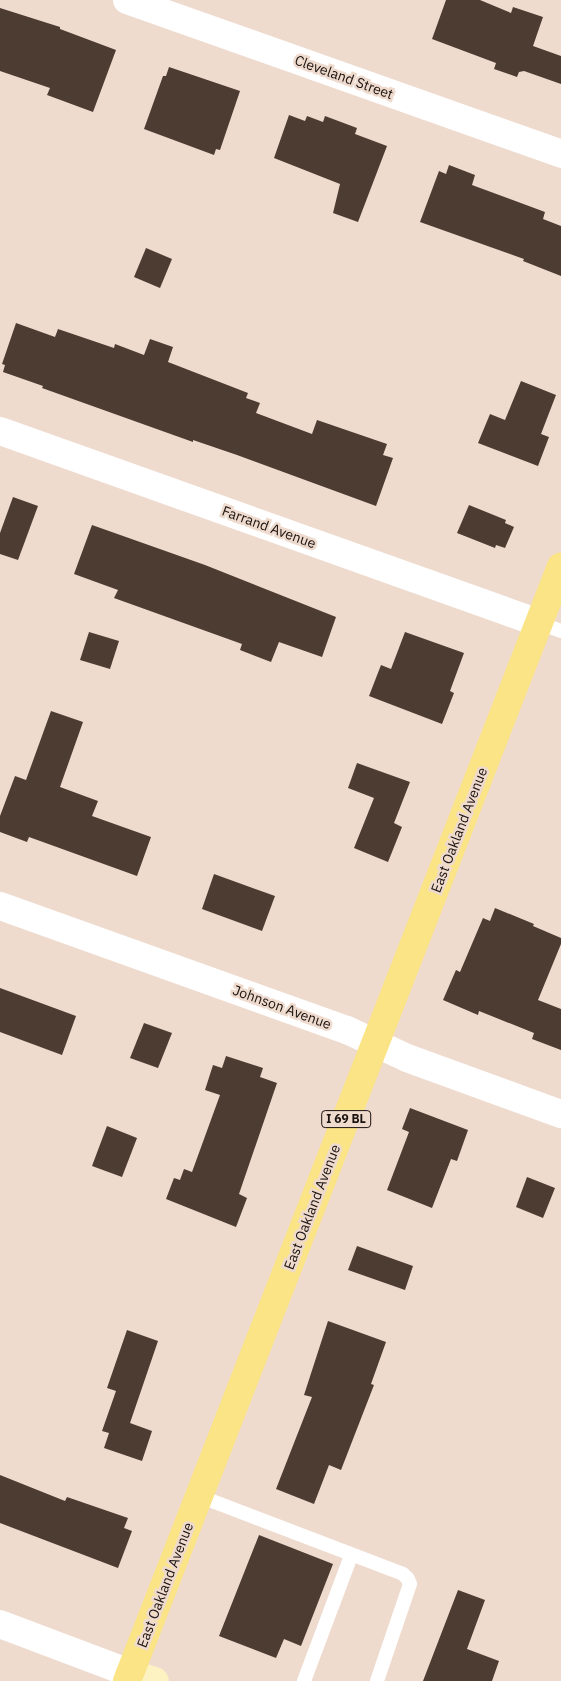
<!DOCTYPE html>
<html>
<head>
<meta charset="utf-8">
<style>
  body { margin:0 }
  #map { position:relative; width:561px; height:1681px; overflow:hidden; background:#efdace; font-family:"IBM Plex Sans",sans-serif }
  div>[style] { position:absolute }
  .building>* { inset:0; background:#4d3c32 }
  .service>* { height:14px; margin:-7px; padding:0 7px; transform-origin:7px; border-radius:7px; background:#fff }
  .minor>* { height:28px; margin:-14px; padding:0 14px; transform-origin:14px; border-radius:14px; background:#fff }
  .tertiary>* { height:28px; margin:-14px; padding:0 14px; transform-origin:14px; border-radius:14px; background:#fff }
  .secondary>* { height:28px; margin:-14px; padding:0 14px; transform-origin:14px; border-radius:14px; background:#fdf2c2 }
  .primary>* { height:28px; margin:-14px; padding:0 14px; transform-origin:14px; border-radius:14px; background:#fbe485 }
  span { translate:-50% -50%; white-space:nowrap; text-align:center; line-height:1.15; -webkit-text-stroke:5px #efdace; paint-order:stroke }
  .shield-label span { padding:1px 4px; background:#efdace; border:1px solid; border-radius:4px; -webkit-text-stroke-width:0 }
  .shield-label { font-size:12px; color:#1a130f; font-weight:700 }
  .street-label { font-size:14px; color:#1a130f }
</style>
</head>
<body>
<div id="map">
  <div class="building">
    <div style="clip-path:polygon(446px 0,480px 0,511px 13px,513px 7px,543px 17px,533px 46px,561px 56px,561px 84px,524px 71px,519px 72px,517px 77px,494px 69px,496px 63px,432px 39px)"></div>
    <div style="clip-path:polygon(0 8px,60px 27px,60px 29px,116px 50px,93px 112px,47px 95px,50px 88px,0 71px)"></div>
    <div style="clip-path:polygon(169px 67px,240px 91px,220px 150px,216px 149px,214px 155px,144px 129px,163px 76px,166px 76px)"></div>
    <div style="clip-path:polygon(289px 115px,305px 121px,307px 116px,323px 122px,325px 116px,357px 128px,355px 134px,387px 146px,358px 222px,333px 213px,340px 184px,274px 158px)"></div>
    <div style="clip-path:polygon(449px 165px,475px 175px,472px 185px,545px 212px,543px 219px,561px 226px,561px 276px,523px 261px,524px 259px,420px 222px,439px 171px,446px 174px)"></div>
    <div style="clip-path:polygon(146px 248px,172px 259px,160px 288px,134px 277px)"></div>
    <div style="clip-path:polygon(16px 323px,55px 337px,58px 329px,114px 348px,115px 344px,144px 355px,150px 339px,173px 347px,168px 362px,248px 393px,246px 398px,260px 403px,256px 413px,312px 434px,317px 420px,387px 444px,383px 455px,393px 458px,376px 506px,237px 455px,193px 440px,193px 442px,42px 388px,43px 386px,3px 372px,5px 365px,2px 364px)"></div>
    <div style="clip-path:polygon(521px 381px,556px 395px,541px 434px,549px 437px,538px 466px,478px 443px,490px 414px,505px 420px)"></div>
    <div style="clip-path:polygon(13px 497px,38px 506px,18px 560px,0 554px,0 533px)"></div>
    <div style="clip-path:polygon(469px 505px,506px 520px,505px 523px,514px 527px,505px 548px,496px 545px,495px 548px,457px 533px)"></div>
    <div style="clip-path:polygon(92px 525px,205px 565px,336px 617px,322px 657px,279px 642px,271px 662px,240px 650px,242px 644px,114px 598px,118px 590px,74px 574px)"></div>
    <div style="clip-path:polygon(89px 632px,119px 641px,110px 669px,80px 660px)"></div>
    <div style="clip-path:polygon(405px 632px,464px 653px,450px 691px,454px 693px,442px 724px,369px 696px,381px 665px,391px 669px)"></div>
    <div style="clip-path:polygon(51px 711px,83px 722px,60px 787px,98px 801px,92px 816px,151px 837px,137px 876px,29px 837px,27px 842px,0 832px,0 816px,15px 776px,26px 780px)"></div>
    <div style="clip-path:polygon(357px 763px,410px 782px,394px 823px,402px 827px,388px 862px,354px 848px,374px 798px,348px 788px)"></div>
    <div style="clip-path:polygon(214px 874px,275px 896px,262px 931px,202px 909px)"></div>
    <div style="clip-path:polygon(495px 908px,534px 924px,533px 926px,561px 938px,561px 944px,538px 1000px,561px 1009px,561px 1050px,532px 1039px,534px 1033px,479px 1011px,478px 1015px,443px 1000px,456px 970px,460px 972px,483px 918px,490px 921px)"></div>
    <div style="clip-path:polygon(0 988px,76px 1016px,62px 1055px,0 1032px)"></div>
    <div style="clip-path:polygon(144px 1023px,172px 1033px,158px 1068px,130px 1058px)"></div>
    <div style="clip-path:polygon(226px 1056px,263px 1068px,260px 1077px,277px 1083px,239px 1194px,247px 1198px,236px 1227px,166px 1199px,174px 1178px,180px 1180px,184px 1169px,192px 1172px,220px 1095px,205px 1090px,213px 1065px,222px 1068px)"></div>
    <div style="clip-path:polygon(410px 1108px,468px 1130px,457px 1161px,451px 1159px,432px 1208px,387px 1190px,409px 1132px,402px 1129px)"></div>
    <div style="clip-path:polygon(107px 1126px,137px 1138px,122px 1177px,92px 1166px)"></div>
    <div style="clip-path:polygon(527px 1177px,555px 1188px,543px 1218px,516px 1207px)"></div>
    <div style="clip-path:polygon(357px 1246px,413px 1266px,405px 1290px,348px 1270px)"></div>
    <div style="clip-path:polygon(328px 1321px,386px 1342px,371px 1384px,374px 1385px,341px 1470px,329px 1465px,314px 1504px,276px 1489px,312px 1397px,304px 1395px)"></div>
    <div style="clip-path:polygon(127px 1330px,158px 1341px,130px 1423px,152px 1431px,142px 1461px,104px 1448px,109px 1433px,102px 1431px,116px 1391px,107px 1388px)"></div>
    <div style="clip-path:polygon(0 1475px,65px 1501px,67px 1497px,128px 1518px,124px 1528px,132px 1531px,118px 1568px,0 1523px)"></div>
    <div style="clip-path:polygon(259px 1535px,333px 1564px,301px 1646px,284px 1639px,276px 1658px,219px 1636px)"></div>
    <div style="clip-path:polygon(458px 1590px,485px 1600px,467px 1649px,499px 1661px,492px 1681px,423px 1681px)"></div>
  </div>
  <div class="service">
    <div style="left:539px;top:623px;width:23px;rotate:20deg"></div>
    <div style="left:199px;top:1496px;width:218px;rotate:20.9deg"></div>
    <div style="left:403px;top:1574px;width:7px;rotate:45deg"></div>
    <div style="left:408px;top:1579px;width:5px;rotate:68deg"></div>
    <div style="left:410px;top:1584px;width:102px;rotate:108.8deg"></div>
    <div style="left:304px;top:1681px;width:134px;rotate:-69.4deg"></div>
  </div>
  <div class="minor">
    <div style="left:127px;top:0;width:461px;rotate:19.5deg"></div>
    <div style="left:0;top:431px;width:572px;rotate:19.61deg"></div>
    <div style="left:0;top:906px;width:368px;rotate:19.7deg"></div>
    <div style="left:347px;top:1030px;width:66px;rotate:25deg"></div>
    <div style="left:407px;top:1058px;width:164px;rotate:20deg"></div>
  </div>
  <div class="tertiary">
    <div style="left:0;top:1624px;width:139px;rotate:20.7deg"></div>
  </div>
  <div class="secondary">
    <div style="left:130px;top:1673px;width:26px;rotate:18deg"></div>
  </div>
  <div class="primary">
    <div style="left:127px;top:1681px;width:1196px;rotate:-68.73deg"></div>
  </div>
  <div class="shield-label">
    <span style="left:346px;top:1119px">I 69 BL</span>
  </div>
  <div class="street-label">
    <span style="left:344px;top:77px;rotate:20deg">Cleveland Street</span>
    <span style="left:269px;top:527px;rotate:20deg">Farrand Avenue</span>
    <span style="left:459px;top:830px;rotate:-69deg">East Oakland Avenue</span>
    <span style="left:282px;top:1007px;rotate:20deg">Johnson Avenue</span>
    <span style="left:312px;top:1207px;rotate:-69deg">East Oakland Avenue</span>
    <span style="left:165px;top:1585px;rotate:-69deg">East Oakland Avenue</span>
  </div>
</div>
</body>
</html>
